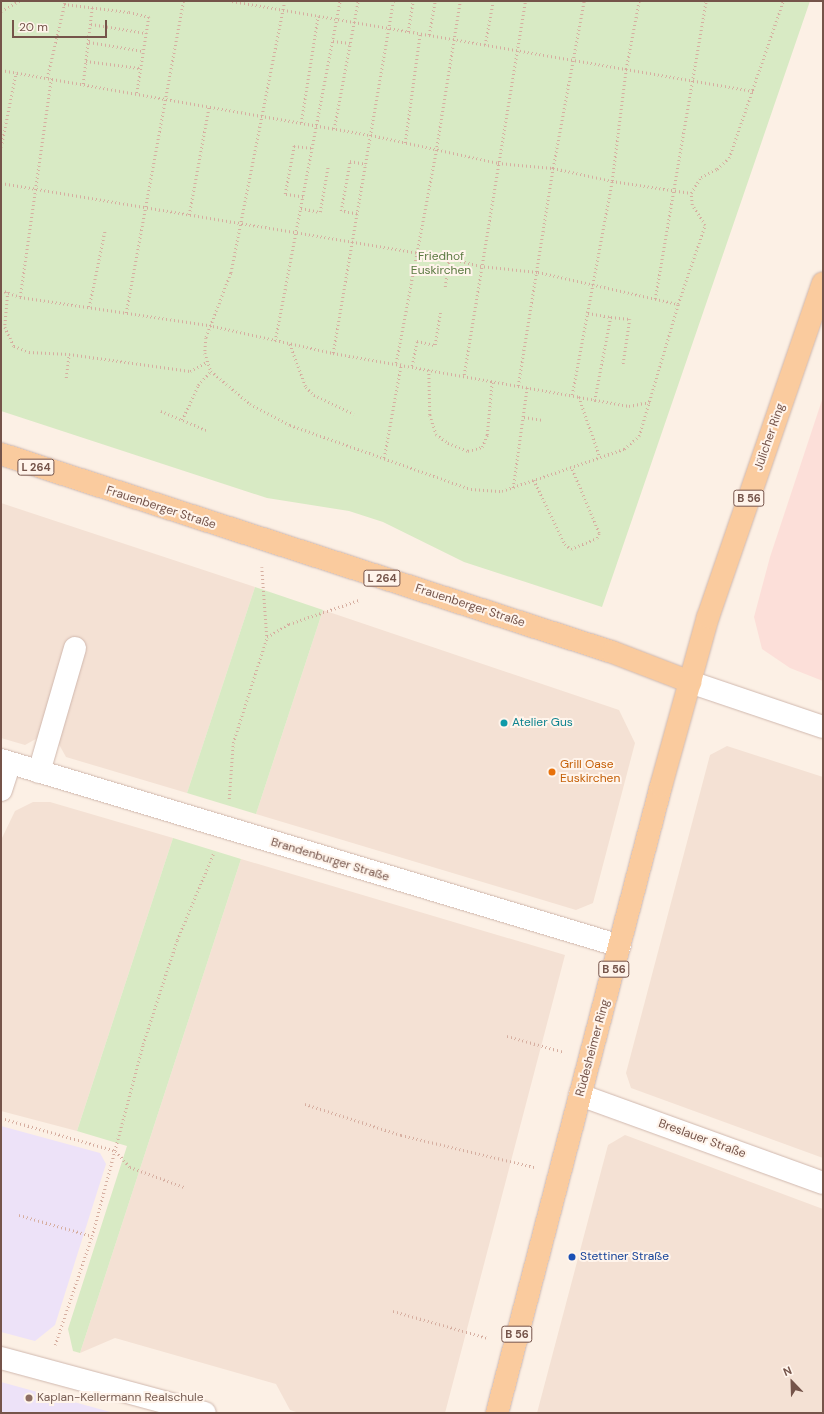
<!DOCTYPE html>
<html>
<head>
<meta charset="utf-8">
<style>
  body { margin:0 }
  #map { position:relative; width:824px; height:1414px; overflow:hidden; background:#fcf0e5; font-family:"DM Sans",sans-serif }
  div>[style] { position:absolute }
  .residential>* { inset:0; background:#f4e1d4 }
  .commercial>* { inset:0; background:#fcdfd9 }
  .education>* { inset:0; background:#ede2f8 }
  .green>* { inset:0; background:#d8eac4 }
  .path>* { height:2.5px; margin-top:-1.25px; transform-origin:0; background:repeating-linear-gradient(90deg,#d6aea0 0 1px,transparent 0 4px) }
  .roads { filter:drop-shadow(0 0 1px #d0b8ae) drop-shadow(0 0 1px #d0b8ae) }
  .minor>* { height:22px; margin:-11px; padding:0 11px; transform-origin:11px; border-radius:11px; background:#fff }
  .tertiary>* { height:22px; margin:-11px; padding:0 11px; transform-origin:11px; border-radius:11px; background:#fff }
  .primary>* { height:22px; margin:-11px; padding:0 11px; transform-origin:11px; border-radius:11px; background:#facb9e }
  .dots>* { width:11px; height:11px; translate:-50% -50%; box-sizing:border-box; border:2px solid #fff4eb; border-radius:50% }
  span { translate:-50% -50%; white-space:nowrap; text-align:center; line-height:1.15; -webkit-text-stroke:4px #fff4eb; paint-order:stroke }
  .shield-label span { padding:1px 3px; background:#fff4eb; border:1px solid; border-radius:3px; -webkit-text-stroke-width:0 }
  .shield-label { font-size:11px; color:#75544a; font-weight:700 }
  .park-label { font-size:12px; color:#5b7a42 }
  .street-label { font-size:12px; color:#75544a }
  .culture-label { font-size:12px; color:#0d838f }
  .left { translate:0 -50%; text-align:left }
  .food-label { font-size:12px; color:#c56008 }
  .transit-label { font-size:12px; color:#164399 }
  .education-label { font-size:12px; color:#785e54 }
  .frame { position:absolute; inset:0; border:2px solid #75544a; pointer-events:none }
  .north { position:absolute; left:772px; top:1362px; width:40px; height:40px; -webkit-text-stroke:3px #fff4eb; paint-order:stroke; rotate:337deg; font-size:11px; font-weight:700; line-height:16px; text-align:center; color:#75544a }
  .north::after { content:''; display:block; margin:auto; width:14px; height:18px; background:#75544a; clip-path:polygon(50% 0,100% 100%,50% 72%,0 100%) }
  .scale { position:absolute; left:12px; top:20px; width:95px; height:18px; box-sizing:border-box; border:2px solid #75544a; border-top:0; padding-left:5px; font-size:12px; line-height:14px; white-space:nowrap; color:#75544a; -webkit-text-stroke:3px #fff4eb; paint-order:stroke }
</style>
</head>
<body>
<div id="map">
  <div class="residential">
    <div style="clip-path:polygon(1px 503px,255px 587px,187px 793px,66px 757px,56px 739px,43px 735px,25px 745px,1px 738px)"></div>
    <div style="clip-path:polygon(323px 610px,619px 710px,635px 743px,593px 903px,576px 910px,256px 814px)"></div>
    <div style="clip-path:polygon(727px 746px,823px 777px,823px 1158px,631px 1088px,626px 1073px,710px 755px)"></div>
    <div style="clip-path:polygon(33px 802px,50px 802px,173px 838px,77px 1131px,1px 1111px,1px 840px,15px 811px)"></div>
    <div style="clip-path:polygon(241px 859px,565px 955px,445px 1413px,299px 1413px,290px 1410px,276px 1384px,115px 1338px,80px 1353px)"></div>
    <div style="clip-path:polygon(625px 1135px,823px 1209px,823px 1413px,537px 1413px,608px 1145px)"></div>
  </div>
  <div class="commercial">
    <div style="clip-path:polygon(823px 397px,823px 681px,790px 668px,762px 649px,754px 617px,770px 557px)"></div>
  </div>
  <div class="education">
    <div style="clip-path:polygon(1px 1126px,100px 1153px,106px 1164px,55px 1325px,35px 1341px,1px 1332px)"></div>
    <div style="clip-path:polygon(1px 1382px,114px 1413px,1px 1413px)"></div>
  </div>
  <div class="green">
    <div style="clip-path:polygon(1px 1px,810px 1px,602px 607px,464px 562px,383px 522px,349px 511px,267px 498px,1px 411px)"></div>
    <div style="clip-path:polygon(255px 587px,323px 610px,256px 814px,187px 793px)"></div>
    <div style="clip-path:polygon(173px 838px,241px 859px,80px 1353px,73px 1351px,68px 1329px,127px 1146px,77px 1131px)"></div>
  </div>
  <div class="path">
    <div style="left:232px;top:1px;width:529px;rotate:9.8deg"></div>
    <div style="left:285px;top:1px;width:277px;rotate:101.2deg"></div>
    <div style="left:231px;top:273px;width:70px;rotate:111deg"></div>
    <div style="left:206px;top:338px;width:15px;rotate:94deg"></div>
    <div style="left:205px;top:353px;width:19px;rotate:72deg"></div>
    <div style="left:211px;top:371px;width:51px;rotate:40.2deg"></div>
    <div style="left:250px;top:404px;width:45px;rotate:27.7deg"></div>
    <div style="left:290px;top:425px;width:192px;rotate:19.5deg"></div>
    <div style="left:471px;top:489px;width:31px;rotate:4deg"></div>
    <div style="left:502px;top:491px;width:129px;rotate:-19deg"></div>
    <div style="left:624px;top:449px;width:20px;rotate:-41deg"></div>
    <div style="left:639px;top:436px;width:138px;rotate:-73.5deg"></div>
    <div style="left:678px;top:304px;width:83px;rotate:-71.1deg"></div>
    <div style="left:705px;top:225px;width:24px;rotate:-123deg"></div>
    <div style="left:692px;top:205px;width:12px;rotate:-95deg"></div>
    <div style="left:691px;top:193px;width:19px;rotate:-58deg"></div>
    <div style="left:701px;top:177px;width:18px;rotate:-27deg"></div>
    <div style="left:717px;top:169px;width:16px;rotate:-43deg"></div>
    <div style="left:729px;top:158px;width:166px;rotate:-71deg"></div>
    <div style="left:64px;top:4px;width:65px;rotate:7deg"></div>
    <div style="left:129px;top:12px;width:21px;rotate:14deg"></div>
    <div style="left:149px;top:17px;width:78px;rotate:98.9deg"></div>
    <div style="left:1px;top:11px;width:21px;rotate:-29deg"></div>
    <div style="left:91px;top:24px;width:56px;rotate:9.3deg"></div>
    <div style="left:408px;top:32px;width:31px;rotate:-81deg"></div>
    <div style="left:429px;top:35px;width:35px;rotate:-80deg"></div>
    <div style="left:333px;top:41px;width:17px;rotate:7deg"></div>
    <div style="left:89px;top:42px;width:55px;rotate:9.5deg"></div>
    <div style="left:485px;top:45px;width:45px;rotate:-79.7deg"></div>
    <div style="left:86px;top:61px;width:54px;rotate:7.4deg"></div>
    <div style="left:1px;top:70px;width:376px;rotate:10deg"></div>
    <div style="left:371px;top:135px;width:130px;rotate:12.4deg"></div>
    <div style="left:498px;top:163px;width:55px;rotate:5.2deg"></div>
    <div style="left:553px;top:168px;width:60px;rotate:12.4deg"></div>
    <div style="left:612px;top:181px;width:80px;rotate:8.6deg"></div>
    <div style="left:47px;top:78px;width:79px;rotate:-76.8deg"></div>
    <div style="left:83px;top:84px;width:78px;rotate:-83.3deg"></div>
    <div style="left:301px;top:123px;width:108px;rotate:-81deg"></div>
    <div style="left:334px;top:129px;width:130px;rotate:-79.4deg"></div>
    <div style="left:405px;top:143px;width:111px;rotate:-82.2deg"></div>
    <div style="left:1px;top:147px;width:76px;rotate:-78.7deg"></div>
    <div style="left:1px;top:183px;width:454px;rotate:9.5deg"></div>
    <div style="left:449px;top:258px;width:32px;rotate:14deg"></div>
    <div style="left:480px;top:266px;width:58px;rotate:5.9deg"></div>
    <div style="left:538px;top:272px;width:144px;rotate:12.9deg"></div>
    <div style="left:303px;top:197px;width:18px;rotate:-171deg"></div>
    <div style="left:285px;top:194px;width:49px;rotate:-79.4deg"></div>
    <div style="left:294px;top:146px;width:18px;rotate:6deg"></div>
    <div style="left:301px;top:208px;width:19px;rotate:12deg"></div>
    <div style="left:320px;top:212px;width:47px;rotate:-80.1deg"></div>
    <div style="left:357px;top:214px;width:16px;rotate:-169deg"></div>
    <div style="left:341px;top:211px;width:51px;rotate:-79.8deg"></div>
    <div style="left:350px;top:161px;width:16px;rotate:11deg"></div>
    <div style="left:189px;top:215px;width:111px;rotate:-79.6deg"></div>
    <div style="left:445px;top:287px;width:29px;rotate:-82deg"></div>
    <div style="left:1px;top:290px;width:20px;rotate:20deg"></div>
    <div style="left:20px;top:297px;width:195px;rotate:8.5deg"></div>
    <div style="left:213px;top:326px;width:123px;rotate:12.7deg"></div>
    <div style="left:333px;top:353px;width:250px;rotate:10.1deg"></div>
    <div style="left:579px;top:397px;width:51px;rotate:10.2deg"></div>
    <div style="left:629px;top:406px;width:21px;rotate:-11deg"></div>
    <div style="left:8px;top:292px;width:35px;rotate:95deg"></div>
    <div style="left:5px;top:327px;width:21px;rotate:65deg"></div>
    <div style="left:14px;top:346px;width:16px;rotate:22deg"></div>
    <div style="left:29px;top:352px;width:40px;rotate:2.9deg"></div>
    <div style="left:69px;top:354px;width:122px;rotate:8deg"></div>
    <div style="left:190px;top:371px;width:19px;rotate:-28deg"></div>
    <div style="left:20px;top:297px;width:221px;rotate:-81.9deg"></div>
    <div style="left:655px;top:299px;width:302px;rotate:-80.3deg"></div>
    <div style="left:89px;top:307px;width:79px;rotate:-78.3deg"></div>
    <div style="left:126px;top:313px;width:317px;rotate:-79.6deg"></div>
    <div style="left:588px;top:313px;width:23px;rotate:10deg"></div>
    <div style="left:611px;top:317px;width:85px;rotate:100.9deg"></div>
    <div style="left:611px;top:317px;width:19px;rotate:6deg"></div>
    <div style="left:630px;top:319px;width:48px;rotate:98.5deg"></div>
    <div style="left:275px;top:341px;width:346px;rotate:-79.2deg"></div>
    <div style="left:290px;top:344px;width:46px;rotate:69.6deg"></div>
    <div style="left:306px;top:387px;width:11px;rotate:45deg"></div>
    <div style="left:314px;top:395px;width:44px;rotate:25.4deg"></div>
    <div style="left:333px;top:353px;width:357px;rotate:-80.3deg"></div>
    <div style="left:396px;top:363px;width:216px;rotate:-79.3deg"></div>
    <div style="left:436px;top:151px;width:152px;rotate:-80.9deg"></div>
    <div style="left:412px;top:366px;width:25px;rotate:-79deg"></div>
    <div style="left:417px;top:341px;width:18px;rotate:13deg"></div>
    <div style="left:435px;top:345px;width:33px;rotate:-81deg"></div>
    <div style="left:429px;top:370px;width:45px;rotate:88.7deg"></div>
    <div style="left:430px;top:415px;width:20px;rotate:72deg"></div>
    <div style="left:436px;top:434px;width:15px;rotate:37deg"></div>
    <div style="left:448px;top:443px;width:22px;rotate:22deg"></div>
    <div style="left:468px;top:451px;width:15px;rotate:-16deg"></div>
    <div style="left:482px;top:447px;width:13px;rotate:-67deg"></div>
    <div style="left:487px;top:435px;width:54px;rotate:-84.7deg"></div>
    <div style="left:464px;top:375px;width:379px;rotate:-80.7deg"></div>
    <div style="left:66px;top:378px;width:24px;rotate:-83deg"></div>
    <div style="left:518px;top:386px;width:221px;rotate:-80.9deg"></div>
    <div style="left:553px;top:168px;width:170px;rotate:-79.5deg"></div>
    <div style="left:572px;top:395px;width:218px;rotate:-79.4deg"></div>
    <div style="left:612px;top:181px;width:113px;rotate:-82.9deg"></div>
    <div style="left:626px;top:69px;width:69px;rotate:-79.2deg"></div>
    <div style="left:579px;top:397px;width:64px;rotate:70.7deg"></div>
    <div style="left:161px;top:411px;width:49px;rotate:22.9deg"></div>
    <div style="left:524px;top:417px;width:20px;rotate:9deg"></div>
    <div style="left:182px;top:420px;width:38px;rotate:-65deg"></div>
    <div style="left:198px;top:385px;width:19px;rotate:-47deg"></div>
    <div style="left:384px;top:458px;width:96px;rotate:-79.7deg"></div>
    <div style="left:534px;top:480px;width:71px;rotate:64.2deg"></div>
    <div style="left:565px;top:544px;width:8px;rotate:40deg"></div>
    <div style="left:571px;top:549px;width:28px;rotate:-23deg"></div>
    <div style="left:597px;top:538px;width:5px;rotate:-68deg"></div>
    <div style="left:599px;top:533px;width:72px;rotate:-113deg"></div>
    <div style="left:513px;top:488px;width:102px;rotate:-82.1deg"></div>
    <div style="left:262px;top:567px;width:69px;rotate:85.9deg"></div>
    <div style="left:229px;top:799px;width:56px;rotate:-85.9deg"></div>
    <div style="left:233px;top:743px;width:111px;rotate:-72.2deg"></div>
    <div style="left:267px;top:637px;width:26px;rotate:-31deg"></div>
    <div style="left:289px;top:624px;width:74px;rotate:-18.9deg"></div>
    <div style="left:507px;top:1036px;width:59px;rotate:15.7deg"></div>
    <div style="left:305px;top:1104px;width:101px;rotate:17.9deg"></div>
    <div style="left:401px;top:1135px;width:137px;rotate:13.5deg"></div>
    <div style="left:1px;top:1118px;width:120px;rotate:16deg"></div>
    <div style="left:116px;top:1151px;width:21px;rotate:49deg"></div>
    <div style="left:130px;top:1167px;width:58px;rotate:20.3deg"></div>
    <div style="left:19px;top:1215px;width:76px;rotate:16deg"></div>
    <div style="left:393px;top:1311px;width:99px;rotate:15.9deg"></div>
    <div style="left:55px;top:1345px;width:115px;rotate:-71.3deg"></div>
    <div style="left:92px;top:1236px;width:199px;rotate:-75.1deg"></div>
    <div style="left:143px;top:1044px;width:109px;rotate:-71.9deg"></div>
    <div style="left:177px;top:940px;width:95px;rotate:-67.2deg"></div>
  </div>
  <div class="roads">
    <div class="minor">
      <div style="left:1px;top:760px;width:646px;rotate:16.72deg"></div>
      <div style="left:39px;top:772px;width:129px;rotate:-73.8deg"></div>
      <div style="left:1px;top:790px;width:28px;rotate:-72deg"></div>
      <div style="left:580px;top:1095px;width:258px;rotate:19.9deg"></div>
      <div style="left:1px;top:1358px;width:211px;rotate:15.1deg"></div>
    </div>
    <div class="tertiary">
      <div style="left:690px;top:682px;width:140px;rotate:18.7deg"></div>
    </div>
    <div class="primary">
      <div style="left:1px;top:454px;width:642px;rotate:17.96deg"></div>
      <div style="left:612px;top:652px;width:84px;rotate:21deg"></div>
      <div style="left:497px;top:1413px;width:648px;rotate:-75.34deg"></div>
      <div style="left:661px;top:786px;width:175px;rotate:-74.5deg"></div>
      <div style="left:708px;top:617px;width:353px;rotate:-71deg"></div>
    </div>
  </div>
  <div class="dots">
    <div style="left:504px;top:723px;background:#0f9aa8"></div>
    <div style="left:552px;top:772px;background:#e8710a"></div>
    <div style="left:572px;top:1257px;background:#1a4fb4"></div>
    <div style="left:29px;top:1398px;background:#8d6e63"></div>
  </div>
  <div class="shield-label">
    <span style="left:36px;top:467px">L 264</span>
    <span style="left:749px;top:498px">B 56</span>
    <span style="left:382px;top:578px">L 264</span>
    <span style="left:614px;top:969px">B 56</span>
    <span style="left:517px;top:1334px">B 56</span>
  </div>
  <div class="park-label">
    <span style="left:441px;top:264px">Friedhof<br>Euskirchen</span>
  </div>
  <div class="street-label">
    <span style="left:770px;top:437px;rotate:-71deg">Jülicher Ring</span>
    <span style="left:161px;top:508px;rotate:18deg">Frauenberger Straße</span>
    <span style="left:470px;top:606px;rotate:18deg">Frauenberger Straße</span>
    <span style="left:330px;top:860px;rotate:17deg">Brandenburger Straße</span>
    <span style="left:593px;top:1048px;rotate:-75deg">Rüdesheimer Ring</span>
    <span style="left:702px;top:1139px;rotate:20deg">Breslauer Straße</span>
  </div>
  <div class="culture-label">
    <span class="left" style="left:512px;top:723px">Atelier Gus</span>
  </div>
  <div class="food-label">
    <span class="left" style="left:560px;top:772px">Grill Oase<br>Euskirchen</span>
  </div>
  <div class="transit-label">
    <span class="left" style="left:580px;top:1257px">Stettiner Straße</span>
  </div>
  <div class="education-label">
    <span class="left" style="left:37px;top:1398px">Kaplan-Kellermann Realschule</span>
  </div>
  <div class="frame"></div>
  <div class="north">N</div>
  <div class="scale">20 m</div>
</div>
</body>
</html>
